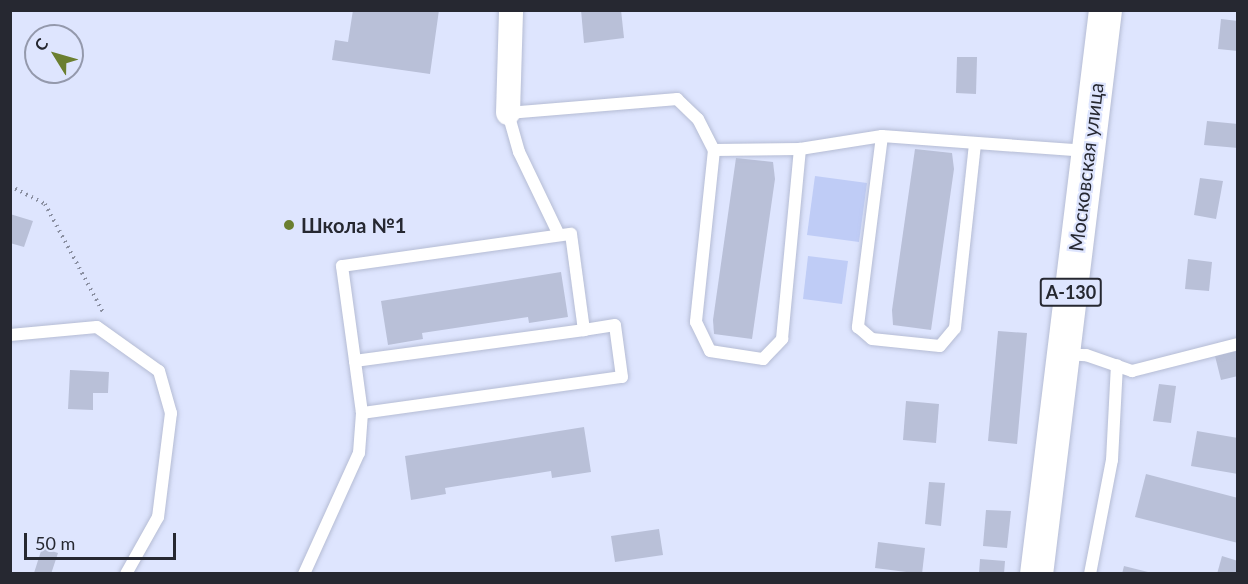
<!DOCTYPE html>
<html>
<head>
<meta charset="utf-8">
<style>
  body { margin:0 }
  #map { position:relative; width:1248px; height:584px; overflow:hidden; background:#dee5fe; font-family:Lato,sans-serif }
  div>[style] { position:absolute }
  .green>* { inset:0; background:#bfccf6 }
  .building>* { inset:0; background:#b9c0d8 }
  .path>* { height:4px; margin-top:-2px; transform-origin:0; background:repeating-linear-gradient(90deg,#8a8fa1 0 1.5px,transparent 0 6px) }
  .roads { filter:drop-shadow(0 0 2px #b5bcd4) drop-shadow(0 0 2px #b5bcd4) }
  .lane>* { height:12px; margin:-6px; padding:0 6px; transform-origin:6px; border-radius:6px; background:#fff }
  .street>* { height:24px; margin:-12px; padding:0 12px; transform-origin:12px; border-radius:12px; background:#fff }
  .primary>* { height:33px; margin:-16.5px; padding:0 16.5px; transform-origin:16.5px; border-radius:16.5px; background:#fff }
  .dots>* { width:16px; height:16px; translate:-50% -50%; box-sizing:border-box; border:3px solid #dee5fe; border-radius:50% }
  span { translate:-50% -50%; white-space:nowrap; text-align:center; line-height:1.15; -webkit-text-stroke:4.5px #dee5fe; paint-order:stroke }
  .shield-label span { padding:2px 4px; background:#dee5fe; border:2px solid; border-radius:4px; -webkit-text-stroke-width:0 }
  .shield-label { font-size:18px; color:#262831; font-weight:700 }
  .street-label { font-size:20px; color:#262831 }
  .poi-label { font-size:20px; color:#262831; font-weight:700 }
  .left { translate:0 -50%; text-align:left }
  .frame { position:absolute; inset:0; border:12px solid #262831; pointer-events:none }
  .north { position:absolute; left:24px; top:24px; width:60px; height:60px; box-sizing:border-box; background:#dee5fe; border:2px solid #9499ac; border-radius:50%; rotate:307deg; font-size:16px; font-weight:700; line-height:24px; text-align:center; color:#262831 }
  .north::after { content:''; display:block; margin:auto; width:21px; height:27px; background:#6b7f30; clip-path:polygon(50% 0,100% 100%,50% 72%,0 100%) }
  .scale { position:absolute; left:24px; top:533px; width:152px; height:27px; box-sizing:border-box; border:3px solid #262831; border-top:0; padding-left:8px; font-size:18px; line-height:21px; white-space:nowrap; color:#262831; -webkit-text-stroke:4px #dee5fe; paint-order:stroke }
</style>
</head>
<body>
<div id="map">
  <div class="green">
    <div style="clip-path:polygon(815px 176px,867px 183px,859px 242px,807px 235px)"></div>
    <div style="clip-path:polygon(808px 256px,848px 261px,842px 304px,803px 299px)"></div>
  </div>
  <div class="building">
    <div style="clip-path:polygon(353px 10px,439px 10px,430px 74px,332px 60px,335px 40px,348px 42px)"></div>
    <div style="clip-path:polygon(581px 10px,621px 10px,624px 38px,584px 43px)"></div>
    <div style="clip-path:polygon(1221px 19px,1238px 21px,1238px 51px,1218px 49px)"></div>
    <div style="clip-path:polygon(957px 57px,977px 57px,976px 94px,956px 93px)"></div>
    <div style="clip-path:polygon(1207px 121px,1238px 124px,1238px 148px,1204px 145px)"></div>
    <div style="clip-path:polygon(915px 149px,952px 153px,954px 169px,931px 330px,893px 325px,892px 310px)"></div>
    <div style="clip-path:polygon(736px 158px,773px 162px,775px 179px,752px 339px,714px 334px,713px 320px)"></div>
    <div style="clip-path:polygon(1200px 178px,1223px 181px,1216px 219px,1194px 215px)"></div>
    <div style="clip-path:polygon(10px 214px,33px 221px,24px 247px,10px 243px)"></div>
    <div style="clip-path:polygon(1188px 259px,1212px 262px,1209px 291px,1185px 289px)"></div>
    <div style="clip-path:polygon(561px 272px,568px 317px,529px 323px,528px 317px,422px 333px,423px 339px,388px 345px,381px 301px)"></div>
    <div style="clip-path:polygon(998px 331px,1027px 333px,1017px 444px,988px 441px)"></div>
    <div style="clip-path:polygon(1238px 351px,1238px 376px,1221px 380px,1215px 356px)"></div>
    <div style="clip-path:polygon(70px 370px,109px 372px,108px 393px,93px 393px,93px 410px,68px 409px)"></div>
    <div style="clip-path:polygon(1159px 384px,1176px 386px,1171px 423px,1153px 421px)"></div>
    <div style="clip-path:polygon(906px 401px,939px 404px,936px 443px,903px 440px)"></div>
    <div style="clip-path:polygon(584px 427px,591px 472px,552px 478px,551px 471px,445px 488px,446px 494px,411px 500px,405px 456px)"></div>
    <div style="clip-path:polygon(1197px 431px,1238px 438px,1238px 474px,1191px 466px)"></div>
    <div style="clip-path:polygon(1146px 474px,1238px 498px,1238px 543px,1135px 517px)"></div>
    <div style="clip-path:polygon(929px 482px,945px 483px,941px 526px,925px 524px)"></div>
    <div style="clip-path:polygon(986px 510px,1011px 511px,1007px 548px,983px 546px)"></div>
    <div style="clip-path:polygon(659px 529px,663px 555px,615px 562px,611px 536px)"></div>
    <div style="clip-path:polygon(878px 542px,925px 548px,922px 574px,875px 568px)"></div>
    <div style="clip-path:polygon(42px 548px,58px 553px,51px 574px,34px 573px)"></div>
    <div style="clip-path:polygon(1222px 556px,1238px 561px,1238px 574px,1217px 574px)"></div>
    <div style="clip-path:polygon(980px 559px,1005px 561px,1004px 574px,979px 574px)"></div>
    <div style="clip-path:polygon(1124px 566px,1152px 573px,1152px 574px,1122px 574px)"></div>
  </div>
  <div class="path">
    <div style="left:10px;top:186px;width:39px;rotate:27deg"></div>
    <div style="left:45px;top:204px;width:125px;rotate:61.8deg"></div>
  </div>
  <div class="roads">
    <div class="lane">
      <div style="left:882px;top:136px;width:193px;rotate:97.2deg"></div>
      <div style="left:858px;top:327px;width:18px;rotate:41deg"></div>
      <div style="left:872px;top:339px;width:68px;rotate:5.9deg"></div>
      <div style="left:940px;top:346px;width:23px;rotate:-50deg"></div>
      <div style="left:955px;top:328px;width:186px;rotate:-83.8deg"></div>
      <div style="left:714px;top:150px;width:173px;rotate:96deg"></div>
      <div style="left:696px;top:322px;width:32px;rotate:64deg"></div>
      <div style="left:710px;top:351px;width:54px;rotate:8.6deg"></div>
      <div style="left:763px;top:359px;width:28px;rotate:-46deg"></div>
      <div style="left:782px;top:339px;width:191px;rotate:-84.6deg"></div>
      <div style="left:559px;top:235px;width:92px;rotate:-115.7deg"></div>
      <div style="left:519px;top:152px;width:41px;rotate:-105.8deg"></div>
      <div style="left:508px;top:113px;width:170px;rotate:-4.7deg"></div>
      <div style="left:677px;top:99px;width:29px;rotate:44deg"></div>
      <div style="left:698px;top:119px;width:35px;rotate:63deg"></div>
      <div style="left:714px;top:150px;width:86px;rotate:-0.7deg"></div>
      <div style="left:800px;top:149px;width:83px;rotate:-9deg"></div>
      <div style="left:882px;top:136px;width:206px;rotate:4.2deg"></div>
      <div style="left:10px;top:335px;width:87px;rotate:-5.3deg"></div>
      <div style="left:97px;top:327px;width:76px;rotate:35.4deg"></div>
      <div style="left:159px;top:371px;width:44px;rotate:74.1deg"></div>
      <div style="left:171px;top:413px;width:105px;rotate:97.1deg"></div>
      <div style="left:158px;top:517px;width:65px;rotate:119.3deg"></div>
      <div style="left:1064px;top:354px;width:22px;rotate:3deg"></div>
      <div style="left:1086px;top:355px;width:49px;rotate:19.2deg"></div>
      <div style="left:1132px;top:371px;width:109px;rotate:-14.3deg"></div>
      <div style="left:362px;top:413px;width:262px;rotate:-7.9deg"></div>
      <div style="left:622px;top:377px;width:52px;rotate:-97.7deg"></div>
      <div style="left:615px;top:325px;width:31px;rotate:171deg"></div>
      <div style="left:304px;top:574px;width:133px;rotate:-65.6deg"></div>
      <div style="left:359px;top:453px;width:40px;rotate:-85.7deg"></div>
      <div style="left:362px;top:413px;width:52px;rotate:-97.7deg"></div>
      <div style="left:355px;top:361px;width:96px;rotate:-97.8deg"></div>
      <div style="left:342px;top:266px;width:231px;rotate:-8deg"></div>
      <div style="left:571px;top:234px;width:97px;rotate:82.3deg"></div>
      <div style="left:584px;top:330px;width:231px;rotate:172.3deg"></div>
      <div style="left:1090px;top:574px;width:116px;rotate:-79.1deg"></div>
      <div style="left:1112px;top:460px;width:95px;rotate:-87deg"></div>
    </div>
    <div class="street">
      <div style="left:508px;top:113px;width:103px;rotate:-88.3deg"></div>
    </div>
    <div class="primary">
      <div style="left:1036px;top:574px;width:568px;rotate:-83.03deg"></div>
    </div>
  </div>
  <div class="dots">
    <div style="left:289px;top:225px;background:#6b7f30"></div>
  </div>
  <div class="shield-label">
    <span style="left:1071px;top:292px">А-130</span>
  </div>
  <div class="street-label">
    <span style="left:1086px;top:167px;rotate:-83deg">Московская улица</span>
  </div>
  <div class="poi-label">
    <span class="left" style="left:301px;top:225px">Школа №1</span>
  </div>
  <div class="frame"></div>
  <div class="north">С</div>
  <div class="scale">50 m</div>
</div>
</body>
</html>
